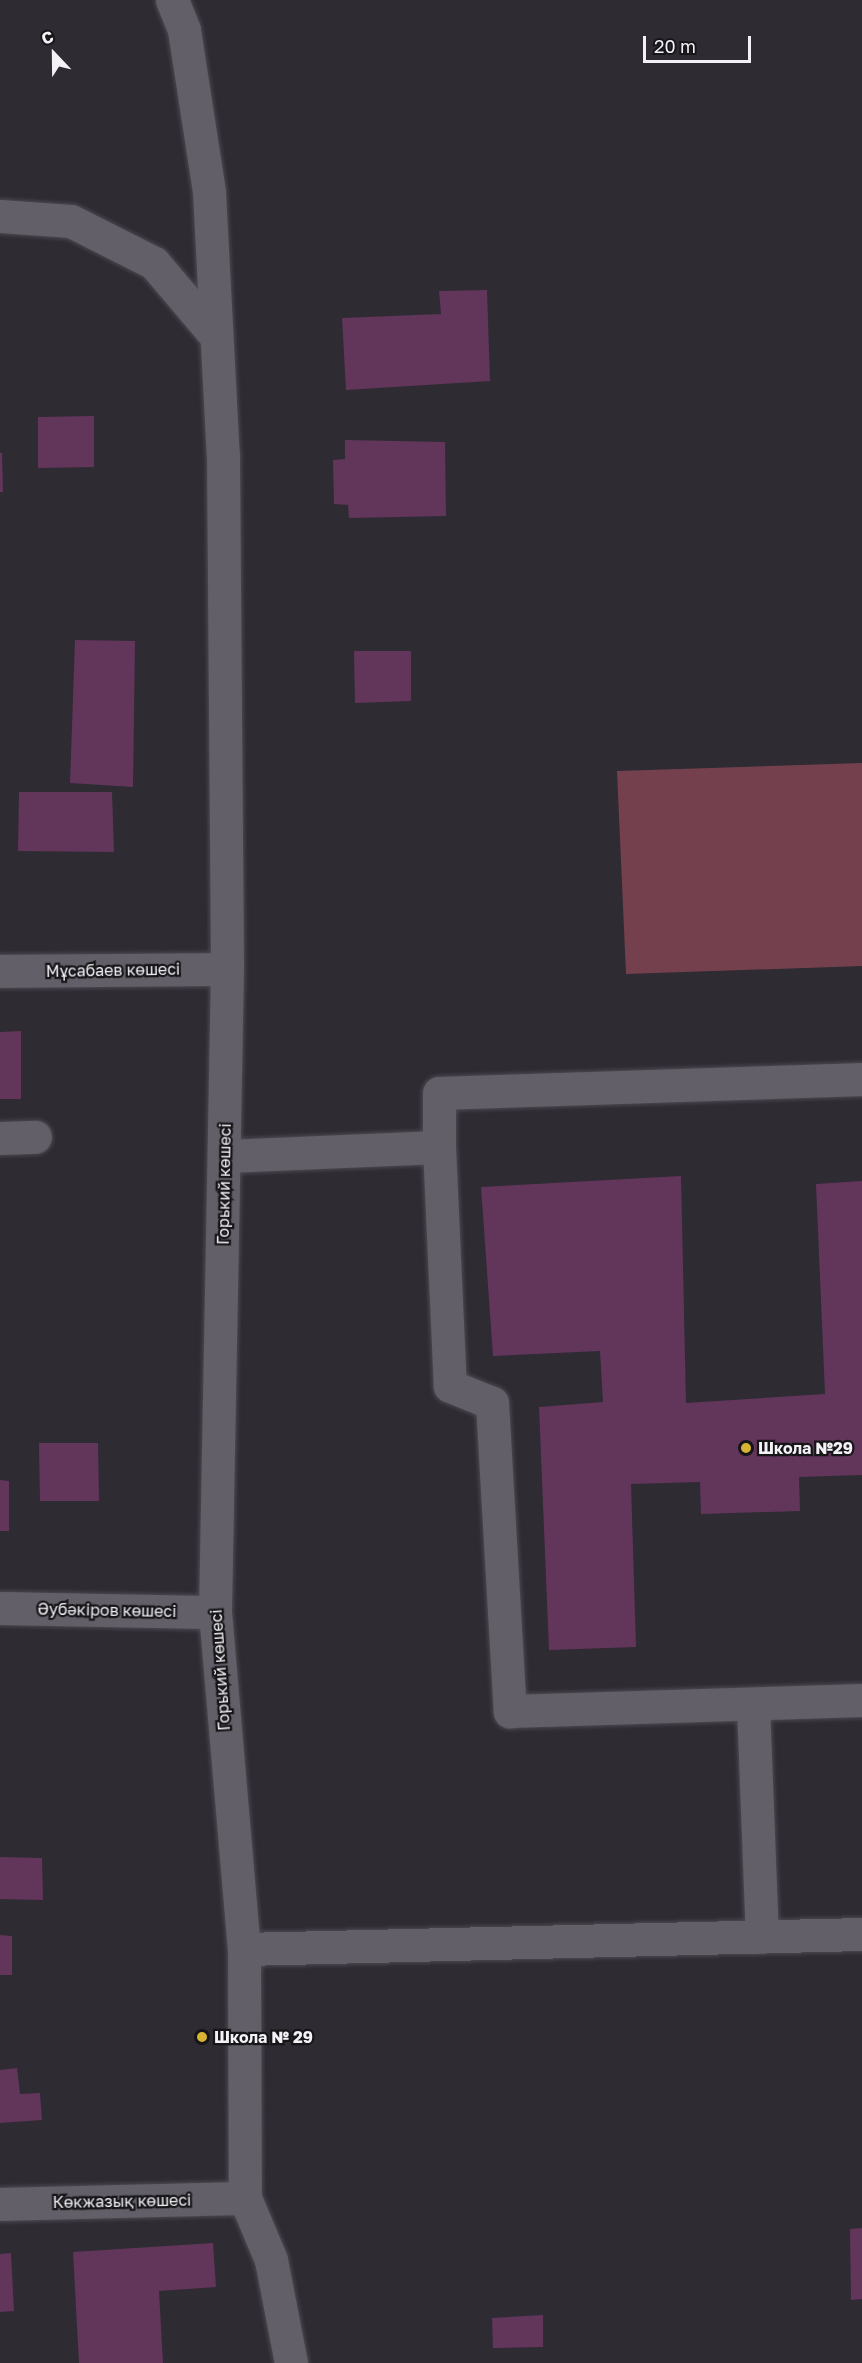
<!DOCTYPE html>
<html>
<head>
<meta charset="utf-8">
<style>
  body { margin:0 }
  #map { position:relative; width:862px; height:2363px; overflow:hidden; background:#2e2b33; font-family:"Golos Text",sans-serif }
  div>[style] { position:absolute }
  .green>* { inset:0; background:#74404e }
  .building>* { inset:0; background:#62355b }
  .roads { filter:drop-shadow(0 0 2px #4c4950) drop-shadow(0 0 2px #4c4950) }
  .minor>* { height:33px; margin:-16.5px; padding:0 16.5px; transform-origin:16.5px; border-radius:16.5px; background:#625f68 }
  .dots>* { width:16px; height:16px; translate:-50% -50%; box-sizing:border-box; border:3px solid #161518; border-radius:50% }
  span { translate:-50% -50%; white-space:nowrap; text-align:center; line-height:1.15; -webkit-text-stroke:4.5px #161518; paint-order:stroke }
  .street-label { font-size:16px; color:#f3f1f6 }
  .poi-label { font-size:16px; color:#f3f1f6; font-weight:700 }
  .left { translate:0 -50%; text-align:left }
  .north { position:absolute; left:24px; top:24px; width:60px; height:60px; -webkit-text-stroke:4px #161518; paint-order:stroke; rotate:338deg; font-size:16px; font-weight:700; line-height:24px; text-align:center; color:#f3f1f6 }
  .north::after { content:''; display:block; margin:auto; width:21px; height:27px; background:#f3f1f6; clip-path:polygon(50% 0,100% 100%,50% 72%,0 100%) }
  .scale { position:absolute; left:643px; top:36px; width:108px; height:27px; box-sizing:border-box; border:3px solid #f3f1f6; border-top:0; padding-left:8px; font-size:18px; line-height:21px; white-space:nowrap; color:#f3f1f6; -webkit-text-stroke:4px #161518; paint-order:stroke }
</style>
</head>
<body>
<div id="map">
  <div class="green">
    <div style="clip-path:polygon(862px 763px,862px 966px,626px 974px,617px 771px)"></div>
  </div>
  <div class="building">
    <div style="clip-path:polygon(487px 290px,490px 381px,346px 390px,342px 318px,441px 314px,439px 291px)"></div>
    <div style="clip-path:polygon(94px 416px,94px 467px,38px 468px,38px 417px)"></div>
    <div style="clip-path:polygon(345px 440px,445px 442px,446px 516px,349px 518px,348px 505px,334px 504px,333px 460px,345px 459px)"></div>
    <div style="clip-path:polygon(0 453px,2px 453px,3px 492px,0 492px)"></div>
    <div style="clip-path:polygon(75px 640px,135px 641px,133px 787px,70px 783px)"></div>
    <div style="clip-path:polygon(354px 651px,411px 651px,411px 701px,355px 703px)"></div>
    <div style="clip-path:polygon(19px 792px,112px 792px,114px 852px,18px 851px)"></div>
    <div style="clip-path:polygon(21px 1031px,21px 1099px,0 1099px,0 1032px)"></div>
    <div style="clip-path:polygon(681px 1176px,686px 1403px,825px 1394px,816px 1184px,862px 1181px,862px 1475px,799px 1477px,800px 1511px,701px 1514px,700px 1482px,631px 1484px,636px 1647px,549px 1650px,539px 1407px,603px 1402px,600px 1351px,493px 1356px,481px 1187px)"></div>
    <div style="clip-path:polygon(39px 1443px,98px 1443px,99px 1501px,40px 1501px)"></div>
    <div style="clip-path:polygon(0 1480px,9px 1481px,9px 1531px,0 1531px)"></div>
    <div style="clip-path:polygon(0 1857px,42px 1858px,43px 1900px,0 1899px)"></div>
    <div style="clip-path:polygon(0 1935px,12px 1936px,12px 1975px,0 1975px)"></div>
    <div style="clip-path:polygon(17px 2068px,20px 2094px,40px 2093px,42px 2120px,0 2123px,0 2070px)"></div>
    <div style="clip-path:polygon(862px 2228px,862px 2299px,851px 2300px,850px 2229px)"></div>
    <div style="clip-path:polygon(213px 2243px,216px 2287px,159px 2291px,163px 2363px,79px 2363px,73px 2252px)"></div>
    <div style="clip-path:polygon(11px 2253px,14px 2311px,0 2312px,0 2254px)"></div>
    <div style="clip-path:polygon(543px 2315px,543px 2347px,493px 2348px,492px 2318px)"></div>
  </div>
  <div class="roads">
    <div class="minor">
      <div style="left:172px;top:0;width:32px;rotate:68deg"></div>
      <div style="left:184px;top:30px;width:164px;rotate:81.2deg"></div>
      <div style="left:209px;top:192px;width:263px;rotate:87deg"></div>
      <div style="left:223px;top:455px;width:514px;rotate:89.55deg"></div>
      <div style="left:227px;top:969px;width:643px;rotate:91.07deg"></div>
      <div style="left:215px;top:1612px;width:338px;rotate:85.1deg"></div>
      <div style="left:244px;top:1949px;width:249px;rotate:89.8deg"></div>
      <div style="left:245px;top:2198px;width:67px;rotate:67.2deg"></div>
      <div style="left:271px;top:2260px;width:105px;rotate:79deg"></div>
      <div style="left:0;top:216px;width:71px;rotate:4deg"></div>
      <div style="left:71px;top:221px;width:93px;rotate:26.8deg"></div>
      <div style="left:154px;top:263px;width:96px;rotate:49.7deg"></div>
      <div style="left:0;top:971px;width:227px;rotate:-0.5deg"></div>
      <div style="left:862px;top:1079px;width:423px;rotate:178.1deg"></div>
      <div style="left:439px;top:1093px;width:54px;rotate:90deg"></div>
      <div style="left:439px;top:1147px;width:239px;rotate:87.4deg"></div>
      <div style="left:450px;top:1386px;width:45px;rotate:22deg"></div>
      <div style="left:492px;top:1403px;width:309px;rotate:86.7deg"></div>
      <div style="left:510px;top:1711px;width:352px;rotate:-1.8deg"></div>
      <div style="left:0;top:1138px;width:35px;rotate:-2deg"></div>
      <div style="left:225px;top:1156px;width:214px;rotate:-2.4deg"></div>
      <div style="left:0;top:1608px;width:215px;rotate:1.1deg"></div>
      <div style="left:753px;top:1705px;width:232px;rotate:87.8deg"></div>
      <div style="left:244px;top:1949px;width:618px;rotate:-1.39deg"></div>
      <div style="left:0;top:2204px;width:245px;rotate:-1.4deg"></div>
    </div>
  </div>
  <div class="dots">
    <div style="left:746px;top:1448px;background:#d8b434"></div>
    <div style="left:202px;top:2037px;background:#d8b434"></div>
  </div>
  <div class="street-label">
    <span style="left:113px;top:970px;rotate:-1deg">Мұсабаев көшесі</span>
    <span style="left:224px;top:1184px;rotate:-89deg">Горький көшесі</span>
    <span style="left:107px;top:1610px;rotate:1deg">Әубәкіров көшесі</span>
    <span style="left:220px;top:1670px;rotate:-94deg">Горький көшесі</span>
    <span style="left:122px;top:2201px;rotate:-1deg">Көкжазық көшесі</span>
  </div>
  <div class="poi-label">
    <span class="left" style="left:758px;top:1448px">Школа №29</span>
    <span class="left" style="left:214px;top:2037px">Школа № 29</span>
  </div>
  <div class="north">С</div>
  <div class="scale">20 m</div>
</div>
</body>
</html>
